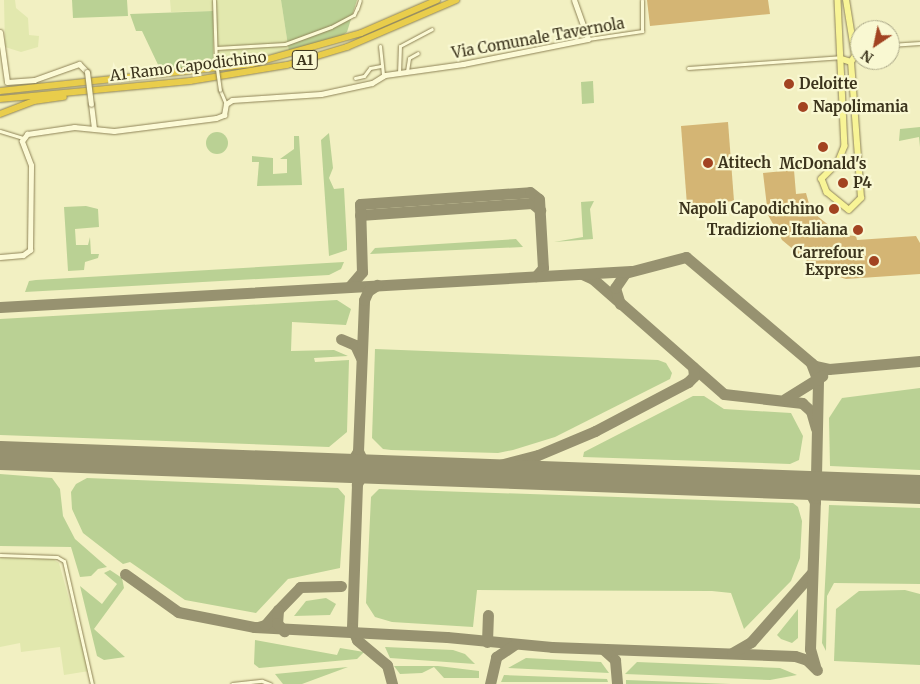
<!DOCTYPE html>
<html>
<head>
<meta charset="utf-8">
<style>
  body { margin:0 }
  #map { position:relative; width:920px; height:684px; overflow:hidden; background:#f2f0c2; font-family:Merriweather,serif }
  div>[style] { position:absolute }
  .farmland>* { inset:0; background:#e2e8ae }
  .green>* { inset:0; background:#bad194 }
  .round { border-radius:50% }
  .taxiway>* { height:11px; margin:-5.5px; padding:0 5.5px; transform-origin:5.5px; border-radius:5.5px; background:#979270 }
  .runway>* { height:29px; margin:-14.5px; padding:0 14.5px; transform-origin:14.5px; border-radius:14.5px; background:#979270 }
  .building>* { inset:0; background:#d4b574 }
  .roads { filter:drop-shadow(0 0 1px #8e8357) drop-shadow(0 0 1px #8e8357) }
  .street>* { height:3px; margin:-1.5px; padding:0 1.5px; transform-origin:1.5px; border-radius:1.5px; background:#fcfad6 }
  .secondary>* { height:5px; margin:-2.5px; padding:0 2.5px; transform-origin:2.5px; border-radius:2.5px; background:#fcfad6 }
  .primary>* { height:5.5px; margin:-2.75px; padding:0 2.75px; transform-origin:2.75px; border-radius:2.75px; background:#f8f496 }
  .highway>* { height:6px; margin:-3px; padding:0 3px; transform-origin:3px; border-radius:3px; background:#e9cd4b }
  .bridges { filter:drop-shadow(0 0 1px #8e8357) drop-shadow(0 0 1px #8e8357) }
  .street-bridge>* { height:3px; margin:-1.5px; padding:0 1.5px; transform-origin:1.5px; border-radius:1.5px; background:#fcfad6 }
  .secondary-bridge>* { height:5px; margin:-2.5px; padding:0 2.5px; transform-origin:2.5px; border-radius:2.5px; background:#fcfad6 }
  .dots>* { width:14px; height:14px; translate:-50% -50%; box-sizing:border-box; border:2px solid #f9f8d2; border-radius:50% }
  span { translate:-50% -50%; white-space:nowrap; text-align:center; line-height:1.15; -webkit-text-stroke:4.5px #f9f8d2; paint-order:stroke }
  .shield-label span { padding:1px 4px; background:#f9f8d2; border:1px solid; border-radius:4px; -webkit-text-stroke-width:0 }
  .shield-label { font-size:14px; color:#3c341d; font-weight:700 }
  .street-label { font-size:15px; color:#3c341d }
  .poi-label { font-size:15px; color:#3c341d; font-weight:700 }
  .left { translate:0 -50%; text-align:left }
  .right { translate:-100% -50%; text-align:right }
  .north { position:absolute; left:850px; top:20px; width:50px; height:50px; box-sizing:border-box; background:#f9f8d2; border:1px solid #adaa8a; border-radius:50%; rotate:214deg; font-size:14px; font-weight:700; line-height:20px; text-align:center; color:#3c341d }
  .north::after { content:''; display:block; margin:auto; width:18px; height:22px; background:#a24321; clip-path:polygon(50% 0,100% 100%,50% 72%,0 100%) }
</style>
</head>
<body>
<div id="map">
  <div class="farmland">
    <div style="clip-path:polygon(4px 0,15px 0,16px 8px,28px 18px,29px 35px,39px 36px,38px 47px,21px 52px,5px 47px)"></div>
    <div style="clip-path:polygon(170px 0,281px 0,289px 52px,213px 63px,213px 11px,171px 12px)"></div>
    <div style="clip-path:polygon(0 558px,53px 559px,59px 563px,89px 671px,64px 675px,60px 647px,21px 652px,20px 643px,0 647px)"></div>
  </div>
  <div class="green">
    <div style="clip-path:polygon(72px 0,127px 0,128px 16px,73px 18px)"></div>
    <div style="clip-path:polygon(281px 0,357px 0,347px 32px,342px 36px,289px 52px)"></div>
    <div style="clip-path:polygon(213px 11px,213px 65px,161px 71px,142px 31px,136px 31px,130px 14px)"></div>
    <div style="clip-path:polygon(593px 81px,594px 103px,582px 104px,581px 82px)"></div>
    <div style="clip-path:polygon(920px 127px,920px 147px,919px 137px,899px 141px,900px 129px)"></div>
    <div class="round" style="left:206px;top:132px;width:22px;height:22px"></div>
    <div style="clip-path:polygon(329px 133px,333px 168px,329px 178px,334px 189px,344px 188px,347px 244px,347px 250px,329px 256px,321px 140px)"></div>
    <div style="clip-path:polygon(294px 136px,299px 136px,302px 185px,257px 186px,259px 162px,252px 162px,252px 156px,273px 158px,273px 174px,287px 173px,287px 159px,280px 159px,294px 149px)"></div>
    <div style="clip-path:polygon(594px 201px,590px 209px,593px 239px,554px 242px,583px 237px,581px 202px)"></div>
    <div style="clip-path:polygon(86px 206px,98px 209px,99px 227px,75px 229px,76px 245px,88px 245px,90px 237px,91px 254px,99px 254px,98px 258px,85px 262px,84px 270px,68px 271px,64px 207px)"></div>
    <div style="clip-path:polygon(516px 239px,523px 247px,370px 254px,375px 248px)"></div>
    <div style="clip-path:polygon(344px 262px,341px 269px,329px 275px,25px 292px,29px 281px,36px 280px)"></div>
    <div style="clip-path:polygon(337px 300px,351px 309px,346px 325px,292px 322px,291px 351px,334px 350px,348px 356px,314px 358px,315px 362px,349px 360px,347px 432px,329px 447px,0 435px,0 319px)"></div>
    <div style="clip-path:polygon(375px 349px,658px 360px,666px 363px,672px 373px,670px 379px,555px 437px,513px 450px,498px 453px,391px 450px,383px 449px,372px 438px)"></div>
    <div style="clip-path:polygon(920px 388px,920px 470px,830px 466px,829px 418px,842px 398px)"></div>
    <div style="clip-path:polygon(693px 396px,704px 396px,724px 409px,791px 413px,803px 436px,799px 460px,790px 464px,583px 457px,584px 452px)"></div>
    <div style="clip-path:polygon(0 474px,52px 478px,60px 489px,63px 516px,75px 539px,107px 567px,98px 569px,91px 576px,80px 577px,71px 547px,0 546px)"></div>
    <div style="clip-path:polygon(87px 478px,338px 488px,345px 496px,340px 568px,288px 579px,256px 613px,185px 600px,130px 562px,123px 564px,83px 533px,72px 509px,71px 492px,76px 484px)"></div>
    <div style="clip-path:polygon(379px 489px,793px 503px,798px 507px,802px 521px,800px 558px,791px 581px,744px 629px,731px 593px,712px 591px,477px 590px,473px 627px,392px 622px,375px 617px,366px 603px,371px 497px)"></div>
    <div style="clip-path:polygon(829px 505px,920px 508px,920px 584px,834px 583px,827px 596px,826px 651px,822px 643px)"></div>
    <div style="clip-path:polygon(110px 570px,122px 578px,124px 588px,94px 629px,125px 657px,104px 660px,97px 656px,80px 586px,102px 604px,117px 584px,104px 573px)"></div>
    <div style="clip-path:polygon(905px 590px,920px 594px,920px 665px,834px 661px,836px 609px,859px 591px)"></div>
    <div style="clip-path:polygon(326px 598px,336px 604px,330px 615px,294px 616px,306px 601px)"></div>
    <div style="clip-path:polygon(798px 609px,798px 638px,792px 643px,781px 639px,777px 635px)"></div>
    <div style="clip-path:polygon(255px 640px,337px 655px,340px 648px,364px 652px,357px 659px,259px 668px,254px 664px)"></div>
    <div style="clip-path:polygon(385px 647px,453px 650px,465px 654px,475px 664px,390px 658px)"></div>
    <div style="clip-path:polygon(526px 658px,601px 662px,609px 673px,508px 668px)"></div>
    <div style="clip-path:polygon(637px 662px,780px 668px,797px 675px,770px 680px,625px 674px)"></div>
    <div style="clip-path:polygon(394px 666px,438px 666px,479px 671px,479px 678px,444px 678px,434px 667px,422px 673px,400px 674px)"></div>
    <div style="clip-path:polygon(348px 667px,302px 684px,283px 684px,275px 674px)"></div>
    <div style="clip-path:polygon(504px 675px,607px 679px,608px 682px,501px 682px)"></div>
    <div style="clip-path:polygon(626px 680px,731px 684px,741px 684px,626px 684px)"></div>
  </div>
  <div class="taxiway">
    <div style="left:360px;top:215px;width:172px;rotate:-4deg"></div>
    <div style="left:532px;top:203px;width:11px;rotate:41deg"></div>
    <div style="left:582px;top:274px;width:12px;rotate:24deg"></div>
    <div style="left:593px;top:279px;width:174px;rotate:41.3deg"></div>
    <div style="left:724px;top:394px;width:79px;rotate:6.6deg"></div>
    <div style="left:802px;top:403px;width:12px;rotate:42deg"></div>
    <div style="left:811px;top:411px;width:18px;rotate:74deg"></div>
    <div style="left:349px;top:287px;width:20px;rotate:-49deg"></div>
    <div style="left:362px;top:272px;width:68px;rotate:-91.7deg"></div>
    <div style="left:360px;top:204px;width:170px;rotate:-4deg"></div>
    <div style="left:530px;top:192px;width:11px;rotate:38deg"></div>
    <div style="left:539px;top:199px;width:69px;rotate:86.7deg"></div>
    <div style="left:543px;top:268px;width:11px;rotate:131deg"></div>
    <div style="left:620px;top:304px;width:17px;rotate:-107deg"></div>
    <div style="left:615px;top:288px;width:18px;rotate:-56deg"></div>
    <div style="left:625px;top:273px;width:63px;rotate:-14.7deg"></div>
    <div style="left:686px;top:257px;width:169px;rotate:40.2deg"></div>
    <div style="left:815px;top:366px;width:14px;rotate:12deg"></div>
    <div style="left:829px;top:369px;width:91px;rotate:-5deg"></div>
    <div style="left:0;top:307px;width:632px;rotate:-3.27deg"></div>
    <div style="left:341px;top:339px;width:15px;rotate:23deg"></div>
    <div style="left:355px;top:345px;width:14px;rotate:65deg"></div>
    <div style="left:811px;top:363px;width:19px;rotate:69deg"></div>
    <div style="left:818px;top:381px;width:95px;rotate:91.2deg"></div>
    <div style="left:816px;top:476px;width:17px;rotate:31deg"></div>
    <div style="left:785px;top:399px;width:44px;rotate:-31.9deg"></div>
    <div style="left:341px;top:467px;width:13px;rotate:-29deg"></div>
    <div style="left:352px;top:461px;width:12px;rotate:-59deg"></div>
    <div style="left:375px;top:469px;width:13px;rotate:162deg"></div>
    <div style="left:363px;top:473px;width:13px;rotate:119deg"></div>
    <div style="left:357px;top:484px;width:144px;rotate:92deg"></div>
    <div style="left:352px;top:628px;width:13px;rotate:67deg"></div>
    <div style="left:357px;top:640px;width:39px;rotate:40deg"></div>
    <div style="left:387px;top:665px;width:20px;rotate:75deg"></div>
    <div style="left:375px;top:469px;width:14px;rotate:-146deg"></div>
    <div style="left:363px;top:461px;width:11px;rotate:-117deg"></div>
    <div style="left:358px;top:451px;width:151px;rotate:-87.7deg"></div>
    <div style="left:364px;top:300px;width:10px;rotate:-66deg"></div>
    <div style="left:368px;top:291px;width:11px;rotate:-34deg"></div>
    <div style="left:473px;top:472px;width:67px;rotate:-14.7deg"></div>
    <div style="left:538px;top:455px;width:62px;rotate:-22.8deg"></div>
    <div style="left:595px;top:431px;width:105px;rotate:-27.8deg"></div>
    <div style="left:688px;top:382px;width:8px;rotate:-45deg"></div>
    <div style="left:694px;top:376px;width:9px;rotate:-96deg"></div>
    <div style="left:786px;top:484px;width:23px;rotate:13deg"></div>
    <div style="left:808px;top:489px;width:15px;rotate:62deg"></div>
    <div style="left:125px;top:574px;width:65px;rotate:35.6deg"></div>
    <div style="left:178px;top:612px;width:77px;rotate:11.2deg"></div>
    <div style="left:254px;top:627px;width:193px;rotate:3deg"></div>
    <div style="left:447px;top:637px;width:105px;rotate:5.4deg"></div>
    <div style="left:552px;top:647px;width:243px;rotate:2.1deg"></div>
    <div style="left:795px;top:656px;width:13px;rotate:18deg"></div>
    <div style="left:807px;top:660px;width:14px;rotate:45deg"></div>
    <div style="left:278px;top:610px;width:32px;rotate:-46deg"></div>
    <div style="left:300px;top:587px;width:41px;rotate:-1.4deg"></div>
    <div style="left:258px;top:627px;width:7px;rotate:-16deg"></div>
    <div style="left:265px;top:625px;width:20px;rotate:-49deg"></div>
    <div style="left:278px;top:610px;width:13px;rotate:94deg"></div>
    <div style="left:277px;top:623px;width:11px;rotate:49deg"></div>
    <div style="left:487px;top:642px;width:27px;rotate:-88deg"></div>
    <div style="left:604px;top:650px;width:15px;rotate:42deg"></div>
    <div style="left:615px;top:660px;width:24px;rotate:85deg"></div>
    <div style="left:732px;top:653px;width:22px;rotate:-30deg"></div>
    <div style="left:751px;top:642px;width:91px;rotate:-48.6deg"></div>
    <div style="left:815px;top:666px;width:18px;rotate:-106deg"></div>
    <div style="left:810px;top:649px;width:151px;rotate:-88.1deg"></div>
    <div style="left:815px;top:498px;width:10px;rotate:-66deg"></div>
    <div style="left:819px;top:489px;width:15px;rotate:-16deg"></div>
    <div style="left:490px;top:684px;width:28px;rotate:-77deg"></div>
    <div style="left:496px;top:657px;width:22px;rotate:-34deg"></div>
  </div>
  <div class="runway">
    <div style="left:0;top:455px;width:921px;rotate:2.12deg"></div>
  </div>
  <div class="building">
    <div style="clip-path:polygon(647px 0,768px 0,770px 14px,650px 26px)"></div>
    <div style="clip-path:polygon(728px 122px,734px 201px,687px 205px,681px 126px)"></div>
    <div style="clip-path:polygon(794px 170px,796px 194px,806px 193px,811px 211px,841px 235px,856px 236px,857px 240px,916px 236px,920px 243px,920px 274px,846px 279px,819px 271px,782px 240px,768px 215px,763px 173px)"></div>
  </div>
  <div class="roads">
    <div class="street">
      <div style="left:214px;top:0;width:62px;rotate:88.2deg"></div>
      <div style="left:357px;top:9px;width:9px;rotate:-72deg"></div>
      <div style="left:588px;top:39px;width:55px;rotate:-8.4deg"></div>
      <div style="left:642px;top:31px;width:31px;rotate:-90deg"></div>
      <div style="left:890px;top:45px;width:30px;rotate:-4deg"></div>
      <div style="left:380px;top:46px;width:31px;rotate:84deg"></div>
      <div style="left:216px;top:48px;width:69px;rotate:-3.3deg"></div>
      <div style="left:285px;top:44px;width:49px;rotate:-20.3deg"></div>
      <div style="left:331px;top:27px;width:26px;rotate:-28deg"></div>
      <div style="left:354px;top:15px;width:8px;rotate:-67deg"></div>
      <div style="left:688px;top:68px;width:152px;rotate:-4.1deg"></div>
      <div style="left:407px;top:71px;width:13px;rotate:-81deg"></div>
      <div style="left:409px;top:58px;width:10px;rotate:-29deg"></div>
      <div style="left:399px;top:74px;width:28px;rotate:-88deg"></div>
      <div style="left:400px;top:46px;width:36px;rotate:-28deg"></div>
      <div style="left:355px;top:78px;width:9px;rotate:-13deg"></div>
      <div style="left:364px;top:76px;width:10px;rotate:-53deg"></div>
      <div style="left:370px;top:68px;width:11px;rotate:-10deg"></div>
      <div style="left:220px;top:90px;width:15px;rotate:67deg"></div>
      <div style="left:0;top:131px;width:24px;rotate:17deg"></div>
      <div style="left:0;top:555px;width:57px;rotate:2deg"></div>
      <div style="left:57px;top:557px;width:8px;rotate:30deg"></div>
      <div style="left:64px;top:561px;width:126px;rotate:77.2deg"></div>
      <div style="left:232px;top:684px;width:30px;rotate:-6deg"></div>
      <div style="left:262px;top:681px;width:9px;rotate:21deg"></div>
    </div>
    <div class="secondary">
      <div style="left:0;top:32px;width:50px;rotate:82deg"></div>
      <div style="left:7px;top:82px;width:27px;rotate:-4deg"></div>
      <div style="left:34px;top:80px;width:48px;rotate:-19.6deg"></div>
      <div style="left:79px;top:64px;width:11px;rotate:45deg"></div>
      <div style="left:91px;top:104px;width:24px;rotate:83deg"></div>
      <div style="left:0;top:257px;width:23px;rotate:-5deg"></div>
      <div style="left:23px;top:255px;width:9px;rotate:-36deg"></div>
      <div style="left:30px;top:250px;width:85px;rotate:-89.3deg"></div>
      <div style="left:31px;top:165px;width:26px;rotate:-111deg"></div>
      <div style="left:22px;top:141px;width:9px;rotate:-54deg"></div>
      <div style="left:27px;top:134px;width:48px;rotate:-8.5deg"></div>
      <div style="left:74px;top:127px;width:40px;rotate:5.7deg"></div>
      <div style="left:114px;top:131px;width:103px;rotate:-7.3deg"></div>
      <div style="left:216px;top:118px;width:9px;rotate:-21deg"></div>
      <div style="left:224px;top:115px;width:11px;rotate:-80deg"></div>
      <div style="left:226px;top:104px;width:7px;rotate:-34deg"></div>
      <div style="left:232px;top:100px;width:89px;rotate:-3.9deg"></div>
      <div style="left:321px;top:94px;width:52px;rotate:-12.2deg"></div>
      <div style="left:372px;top:83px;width:15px;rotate:-32deg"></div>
      <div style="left:385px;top:75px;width:79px;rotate:-8deg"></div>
      <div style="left:463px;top:64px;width:127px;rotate:-11.3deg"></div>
      <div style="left:588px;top:39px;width:41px;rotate:-109.7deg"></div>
    </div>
    <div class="primary">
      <div style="left:838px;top:0;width:146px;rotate:87.3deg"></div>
      <div style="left:845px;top:146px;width:18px;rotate:112deg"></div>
      <div style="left:838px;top:163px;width:23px;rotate:135deg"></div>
      <div style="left:822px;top:179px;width:14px;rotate:69deg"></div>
      <div style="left:827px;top:192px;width:28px;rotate:39deg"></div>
      <div style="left:849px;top:210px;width:17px;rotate:-45deg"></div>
      <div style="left:861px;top:198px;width:136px;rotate:-94.2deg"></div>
      <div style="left:842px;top:59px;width:9px;rotate:18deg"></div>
      <div style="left:851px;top:62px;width:7px;rotate:-56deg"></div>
      <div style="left:855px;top:56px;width:57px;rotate:-99.1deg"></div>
    </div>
    <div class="highway">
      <div style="left:0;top:91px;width:252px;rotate:-6.1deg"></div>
      <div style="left:251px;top:64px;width:114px;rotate:-15.7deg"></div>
      <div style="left:361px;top:33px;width:83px;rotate:-23.5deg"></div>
      <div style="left:0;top:99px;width:191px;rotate:-5.4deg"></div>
      <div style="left:190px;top:81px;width:98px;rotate:-9.4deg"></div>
      <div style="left:287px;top:65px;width:63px;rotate:-16.7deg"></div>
      <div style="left:347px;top:47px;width:119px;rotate:-23.3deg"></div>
      <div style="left:0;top:114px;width:36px;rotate:-21deg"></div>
      <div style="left:34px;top:101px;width:30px;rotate:-8deg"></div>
    </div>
  </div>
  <div class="bridges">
    <div class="street-bridge">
      <div style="left:216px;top:62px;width:28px;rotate:82deg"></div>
    </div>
    <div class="secondary-bridge">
      <div style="left:87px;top:72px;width:32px;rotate:83deg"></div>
    </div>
  </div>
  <div class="dots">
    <div style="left:789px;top:84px;background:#a24321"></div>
    <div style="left:803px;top:107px;background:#a24321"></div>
    <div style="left:823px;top:147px;background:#a24321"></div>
    <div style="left:708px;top:163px;background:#a24321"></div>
    <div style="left:843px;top:183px;background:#a24321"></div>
    <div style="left:834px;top:209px;background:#a24321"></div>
    <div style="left:858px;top:230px;background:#a24321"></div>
    <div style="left:874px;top:261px;background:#a24321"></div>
  </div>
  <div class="shield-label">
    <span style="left:305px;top:60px">A1</span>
  </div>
  <div class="street-label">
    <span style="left:538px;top:38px;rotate:-10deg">Via Comunale Tavernola</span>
    <span style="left:188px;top:66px;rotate:-7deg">A1 Ramo Capodichino</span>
  </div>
  <div class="poi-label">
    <span class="left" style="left:799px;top:84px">Deloitte</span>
    <span class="left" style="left:813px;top:107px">Napolimania</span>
    <span class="left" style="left:718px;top:163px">Atitech</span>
    <span style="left:823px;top:164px">McDonald's</span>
    <span class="left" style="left:853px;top:183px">P4</span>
    <span class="right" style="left:824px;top:209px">Napoli Capodichino</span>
    <span class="right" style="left:848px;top:230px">Tradizione Italiana</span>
    <span class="right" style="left:864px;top:261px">Carrefour<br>Express</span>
  </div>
  <div class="north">N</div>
</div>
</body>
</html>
